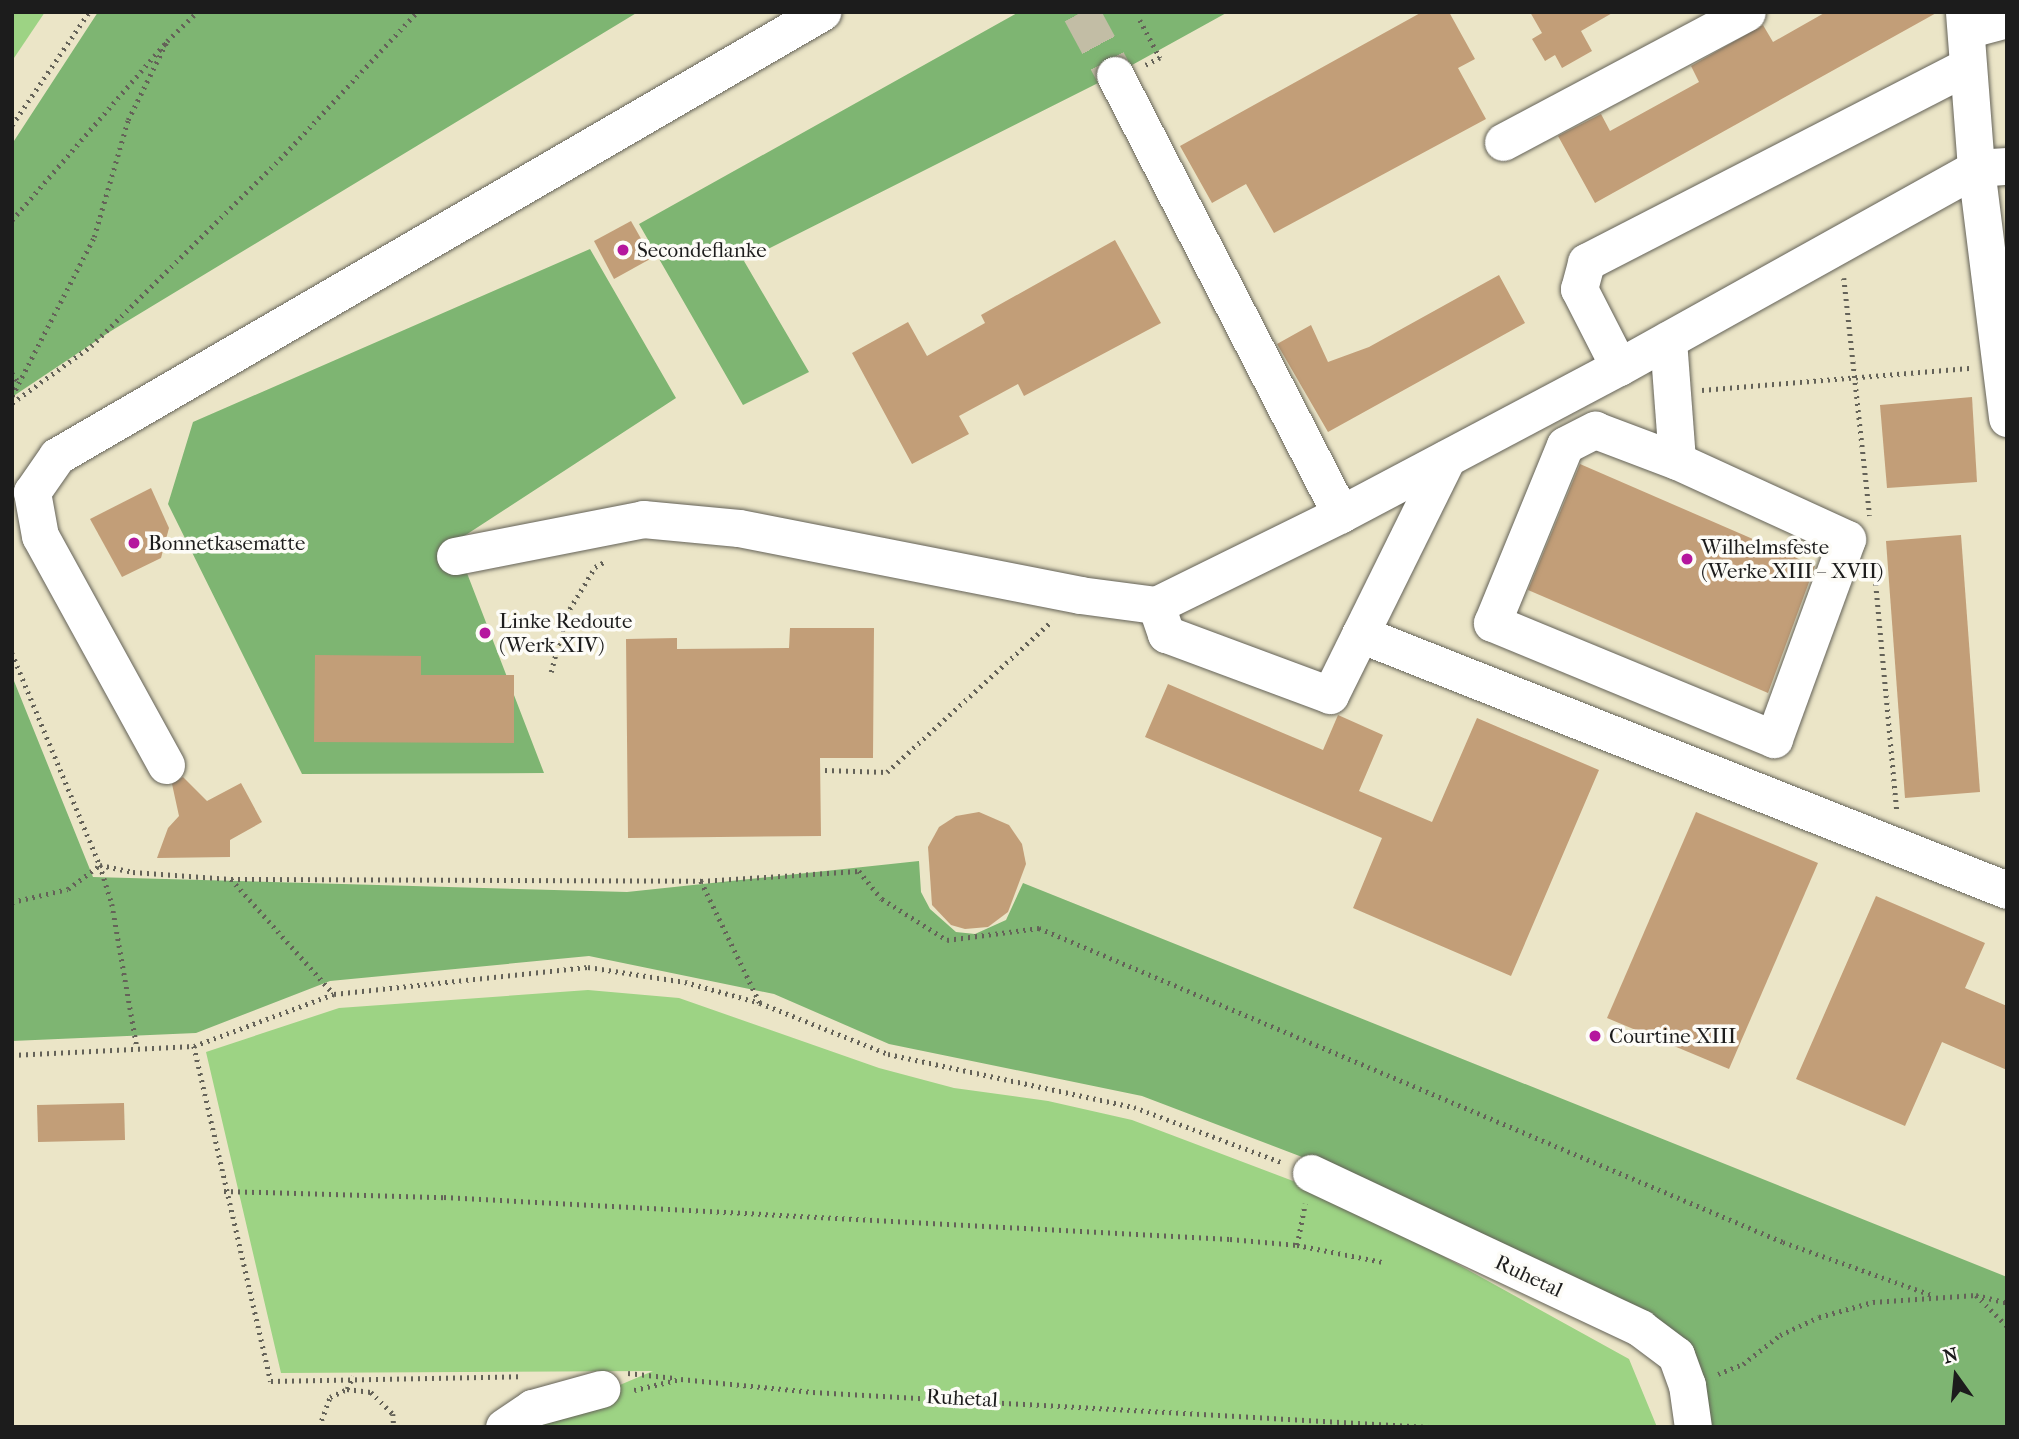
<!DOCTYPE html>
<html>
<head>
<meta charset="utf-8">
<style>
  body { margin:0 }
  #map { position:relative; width:2019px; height:1439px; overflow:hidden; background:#ebe5c7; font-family:"IM FELL French Canon",serif }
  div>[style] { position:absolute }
  .green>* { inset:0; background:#9dd384 }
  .forest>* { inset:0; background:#7eb572 }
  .building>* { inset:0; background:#c29e78 }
  .minor-tunnel>* { height:37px; margin-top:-18.5px; transform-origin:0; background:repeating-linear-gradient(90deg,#c2bda5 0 37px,transparent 0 55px) }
  .path>* { height:4.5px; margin-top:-2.25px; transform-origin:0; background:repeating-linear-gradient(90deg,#646258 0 2px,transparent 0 7px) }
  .roads { filter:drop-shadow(0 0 2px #646258) drop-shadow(0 0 2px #646258) }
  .minor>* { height:37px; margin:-18.5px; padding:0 18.5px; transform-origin:18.5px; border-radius:18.5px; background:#fff }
  .dots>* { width:19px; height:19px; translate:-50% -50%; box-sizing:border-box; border:4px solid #fdfcf7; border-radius:50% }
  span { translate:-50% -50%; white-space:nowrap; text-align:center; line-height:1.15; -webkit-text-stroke:7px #fdfcf7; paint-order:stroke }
  .poi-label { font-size:21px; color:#1c1c1c }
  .left { translate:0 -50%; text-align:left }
  .street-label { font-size:21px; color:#1c1c1c }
  .frame { position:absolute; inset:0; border:14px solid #1c1c1c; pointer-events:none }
  .north { position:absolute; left:1921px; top:1341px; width:70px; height:70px; -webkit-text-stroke:5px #fdfcf7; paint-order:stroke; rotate:345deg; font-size:19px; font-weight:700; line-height:28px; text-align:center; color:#1c1c1c }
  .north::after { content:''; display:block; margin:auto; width:24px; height:32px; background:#1c1c1c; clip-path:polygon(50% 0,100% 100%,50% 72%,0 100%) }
</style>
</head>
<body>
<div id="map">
  <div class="green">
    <div style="clip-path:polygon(12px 12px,45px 12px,12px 61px)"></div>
    <div style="clip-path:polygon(588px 990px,679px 998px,879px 1068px,954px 1088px,1048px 1101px,1132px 1120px,1338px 1198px,1629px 1359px,1657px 1427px,520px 1427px,653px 1371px,281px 1373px,206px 1052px,339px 1008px)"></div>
  </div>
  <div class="forest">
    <div style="clip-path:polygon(98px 12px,638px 12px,111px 331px,12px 397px,12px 144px)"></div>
    <div style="clip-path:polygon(1019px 12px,1228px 12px,1114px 75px,744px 261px,809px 372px,743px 405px,639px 224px)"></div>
    <div style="clip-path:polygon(590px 249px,676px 398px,455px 542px,544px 773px,302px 774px,168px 504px,193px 422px)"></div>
    <div style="clip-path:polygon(12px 676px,93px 877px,627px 892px,919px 861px,921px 892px,930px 909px,956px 932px,975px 934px,1006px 920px,1023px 883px,2007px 1277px,2007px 1427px,1704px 1427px,1681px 1349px,1344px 1173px,1142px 1096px,889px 1044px,774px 994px,589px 956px,330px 981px,196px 1033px,12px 1041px)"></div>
  </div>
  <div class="building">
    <div style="clip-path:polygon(1422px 12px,1449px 12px,1475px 59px,1458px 68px,1486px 119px,1274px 233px,1246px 184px,1212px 203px,1180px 146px)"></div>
    <div style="clip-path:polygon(1530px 12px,1614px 12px,1581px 31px,1592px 51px,1562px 68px,1555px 55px,1545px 61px,1532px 39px,1542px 33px)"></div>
    <div style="clip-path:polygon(1826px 12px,1938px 12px,1595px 203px,1558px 136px,1601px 114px,1610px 131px,1699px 82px,1691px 66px,1763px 25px,1773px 42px)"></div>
    <div style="clip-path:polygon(631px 221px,652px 258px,614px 279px,594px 241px)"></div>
    <div style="clip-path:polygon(1115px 240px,1161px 323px,1024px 396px,1018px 384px,959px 416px,969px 434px,912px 464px,852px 353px,908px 322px,927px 356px,985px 323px,981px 315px)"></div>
    <div style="clip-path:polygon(1499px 275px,1525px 323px,1328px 432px,1277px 344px,1311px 325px,1328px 362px,1369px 347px)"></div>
    <div style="clip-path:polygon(1972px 397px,1977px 482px,1887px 488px,1880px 405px)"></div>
    <div style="clip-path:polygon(1580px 464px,1815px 566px,1768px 693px,1528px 590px)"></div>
    <div style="clip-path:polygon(151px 488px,169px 528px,161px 558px,122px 577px,90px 519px)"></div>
    <div style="clip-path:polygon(1961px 535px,1980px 792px,1905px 798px,1886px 541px)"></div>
    <div style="clip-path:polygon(790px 628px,874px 628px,873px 758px,820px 758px,821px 836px,628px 838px,626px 639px,677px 638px,677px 649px,789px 648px)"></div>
    <div style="clip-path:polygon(315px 655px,421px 656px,421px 675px,514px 675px,514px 743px,314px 742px)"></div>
    <div style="clip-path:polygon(1168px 684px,1323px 750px,1338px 715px,1383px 735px,1359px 791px,1432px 822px,1477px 718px,1599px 770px,1511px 976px,1353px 908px,1382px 838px,1145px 737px)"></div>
    <div style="clip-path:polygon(183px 777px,207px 801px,241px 783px,262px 822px,230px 840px,230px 857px,157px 858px,168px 828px,179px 816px,172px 784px)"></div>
    <div style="clip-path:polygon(979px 812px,1009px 825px,1022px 844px,1026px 864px,1008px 912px,988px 927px,965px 929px,951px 925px,932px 905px,928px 847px,939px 827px,956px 816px)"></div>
    <div style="clip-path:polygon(1696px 812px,1818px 863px,1729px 1069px,1607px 1018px)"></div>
    <div style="clip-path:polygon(1876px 896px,1985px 943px,1965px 988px,2007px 1006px,2007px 1070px,1942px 1042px,1905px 1126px,1796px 1079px)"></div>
    <div style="clip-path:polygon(124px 1103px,125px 1140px,38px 1142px,37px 1105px)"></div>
  </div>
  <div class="minor-tunnel">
    <div style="left:1081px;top:12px;width:72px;rotate:61.6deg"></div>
  </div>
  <div class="path">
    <div style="left:1140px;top:20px;width:43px;rotate:62.2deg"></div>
    <div style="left:1160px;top:58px;width:16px;rotate:153deg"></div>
    <div style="left:12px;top:125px;width:137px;rotate:-55.7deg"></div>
    <div style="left:12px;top:220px;width:237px;rotate:-49.1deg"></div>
    <div style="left:167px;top:41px;width:42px;rotate:-44deg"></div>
    <div style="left:1844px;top:278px;width:239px;rotate:83.8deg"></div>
    <div style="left:12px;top:373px;width:9px;rotate:54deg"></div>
    <div style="left:1702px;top:390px;width:268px;rotate:-4.7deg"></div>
    <div style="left:12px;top:396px;width:179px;rotate:-62.7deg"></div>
    <div style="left:94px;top:237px;width:122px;rotate:-73.8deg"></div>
    <div style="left:128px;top:120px;width:88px;rotate:-63.7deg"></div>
    <div style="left:12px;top:403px;width:97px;rotate:-35.8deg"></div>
    <div style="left:91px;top:346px;width:266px;rotate:-44.7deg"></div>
    <div style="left:280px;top:159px;width:201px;rotate:-47deg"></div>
    <div style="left:1874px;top:563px;width:250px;rotate:84.7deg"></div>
    <div style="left:12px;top:653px;width:230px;rotate:67.5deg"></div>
    <div style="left:100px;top:865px;width:34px;rotate:12deg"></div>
    <div style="left:133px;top:872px;width:98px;rotate:4.1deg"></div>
    <div style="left:231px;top:879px;width:154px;rotate:48.2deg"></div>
    <div style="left:551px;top:672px;width:59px;rotate:-75.3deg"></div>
    <div style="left:566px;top:615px;width:56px;rotate:-58.9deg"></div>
    <div style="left:595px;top:567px;width:10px;rotate:-29deg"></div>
    <div style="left:825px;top:770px;width:62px;rotate:1.8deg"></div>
    <div style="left:887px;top:772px;width:224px;rotate:-42.5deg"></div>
    <div style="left:231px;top:879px;width:470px;rotate:0.2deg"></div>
    <div style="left:701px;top:881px;width:158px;rotate:-3.6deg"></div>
    <div style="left:859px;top:871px;width:36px;rotate:51deg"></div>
    <div style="left:882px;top:899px;width:77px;rotate:32.2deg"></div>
    <div style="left:947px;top:940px;width:93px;rotate:-7.4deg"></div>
    <div style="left:1039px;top:928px;width:808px;rotate:22.88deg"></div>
    <div style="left:1783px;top:1242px;width:158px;rotate:19.6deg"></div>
    <div style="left:701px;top:881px;width:136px;rotate:64.2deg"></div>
    <div style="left:12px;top:902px;width:57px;rotate:-13.1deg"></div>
    <div style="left:68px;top:889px;width:40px;rotate:-37deg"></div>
    <div style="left:100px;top:865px;width:41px;rotate:72.9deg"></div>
    <div style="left:112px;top:904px;width:145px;rotate:80.1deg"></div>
    <div style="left:194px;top:1046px;width:344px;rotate:77.1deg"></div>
    <div style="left:271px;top:1381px;width:250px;rotate:-1.1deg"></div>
    <div style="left:12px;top:1055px;width:182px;rotate:-2.8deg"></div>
    <div style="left:194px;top:1046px;width:149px;rotate:-20.4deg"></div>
    <div style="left:334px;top:994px;width:255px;rotate:-6.1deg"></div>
    <div style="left:588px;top:967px;width:98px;rotate:8.8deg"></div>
    <div style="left:685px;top:982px;width:78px;rotate:15.6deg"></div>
    <div style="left:760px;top:1003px;width:138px;rotate:21.7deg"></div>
    <div style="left:888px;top:1054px;width:252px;rotate:12.2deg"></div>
    <div style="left:1134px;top:1107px;width:160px;rotate:20.5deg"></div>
    <div style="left:224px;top:1191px;width:220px;rotate:1.6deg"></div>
    <div style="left:444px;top:1197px;width:787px;rotate:3.06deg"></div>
    <div style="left:1230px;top:1239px;width:67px;rotate:5.1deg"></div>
    <div style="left:1297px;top:1245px;width:88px;rotate:11.2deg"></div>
    <div style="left:1297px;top:1245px;width:42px;rotate:-79deg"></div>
    <div style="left:1976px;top:1295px;width:44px;rotate:45deg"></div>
    <div style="left:628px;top:1373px;width:47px;rotate:6.1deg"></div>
    <div style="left:1718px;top:1374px;width:27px;rotate:-22deg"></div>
    <div style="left:1743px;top:1364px;width:47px;rotate:-38.1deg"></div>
    <div style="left:1780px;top:1335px;width:43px;rotate:-24.8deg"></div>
    <div style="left:1819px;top:1317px;width:56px;rotate:-15.5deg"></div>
    <div style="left:1873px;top:1302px;width:103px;rotate:-3.9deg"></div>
    <div style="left:1976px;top:1295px;width:32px;rotate:14deg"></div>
    <div style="left:347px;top:1389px;width:14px;rotate:-65deg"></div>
    <div style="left:634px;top:1390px;width:48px;rotate:-13.2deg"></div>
    <div style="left:681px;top:1379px;width:133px;rotate:5.6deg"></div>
    <div style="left:813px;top:1392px;width:617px;rotate:3.25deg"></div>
    <div style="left:319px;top:1427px;width:32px;rotate:-70deg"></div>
    <div style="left:330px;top:1397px;width:19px;rotate:-25deg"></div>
    <div style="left:347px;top:1389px;width:24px;rotate:7deg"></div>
    <div style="left:371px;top:1392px;width:31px;rotate:45deg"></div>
    <div style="left:393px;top:1414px;width:13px;rotate:86deg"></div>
  </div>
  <div class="roads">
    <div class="minor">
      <div style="left:1964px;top:12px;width:156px;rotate:85.6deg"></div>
      <div style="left:1976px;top:168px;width:252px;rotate:82.9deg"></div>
      <div style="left:1966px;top:30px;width:42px;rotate:-15deg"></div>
      <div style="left:1115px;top:75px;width:494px;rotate:62.8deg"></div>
      <div style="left:1503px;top:142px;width:276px;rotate:-28deg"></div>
      <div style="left:1668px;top:340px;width:121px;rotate:85.7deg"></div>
      <div style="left:1677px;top:461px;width:187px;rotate:24.6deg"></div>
      <div style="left:1847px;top:539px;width:213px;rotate:110.1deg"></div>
      <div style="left:1774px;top:739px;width:305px;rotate:-157.6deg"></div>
      <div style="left:1492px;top:623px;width:192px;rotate:-67.7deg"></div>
      <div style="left:1565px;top:445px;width:34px;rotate:-27deg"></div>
      <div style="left:1595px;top:430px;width:88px;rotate:20.7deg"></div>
      <div style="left:1619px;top:367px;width:88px;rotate:-117.1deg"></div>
      <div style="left:1579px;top:289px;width:28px;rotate:-75deg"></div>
      <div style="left:1586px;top:262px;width:427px;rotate:-27.2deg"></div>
      <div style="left:455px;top:556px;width:192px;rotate:-11.1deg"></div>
      <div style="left:643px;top:519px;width:96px;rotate:5.4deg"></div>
      <div style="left:739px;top:528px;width:348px;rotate:11.1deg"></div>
      <div style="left:1080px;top:595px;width:77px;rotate:7.5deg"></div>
      <div style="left:1156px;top:605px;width:206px;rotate:-26.2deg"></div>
      <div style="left:1341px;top:514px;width:314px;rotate:-27.9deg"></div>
      <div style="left:1619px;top:367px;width:409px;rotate:-29.1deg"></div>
      <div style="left:1976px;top:168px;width:31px;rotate:-4deg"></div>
      <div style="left:1156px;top:605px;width:31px;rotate:71deg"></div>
      <div style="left:1166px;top:634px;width:175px;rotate:20.4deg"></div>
      <div style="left:1330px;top:695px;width:264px;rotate:-63.7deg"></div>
      <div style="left:1360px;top:634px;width:696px;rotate:21.59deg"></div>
      <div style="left:166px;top:765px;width:261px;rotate:-118.8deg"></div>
      <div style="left:40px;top:536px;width:45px;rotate:-100.3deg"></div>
      <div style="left:32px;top:492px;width:44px;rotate:-55.2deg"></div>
      <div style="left:57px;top:456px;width:885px;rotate:-30.13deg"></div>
      <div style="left:1311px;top:1173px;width:364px;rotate:25.2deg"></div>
      <div style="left:1640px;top:1328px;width:45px;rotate:36.9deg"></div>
      <div style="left:1676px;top:1355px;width:32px;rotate:70deg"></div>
      <div style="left:1687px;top:1385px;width:42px;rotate:81.9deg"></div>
      <div style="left:504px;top:1427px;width:34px;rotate:-34deg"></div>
      <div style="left:532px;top:1408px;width:72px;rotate:-15.4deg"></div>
    </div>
  </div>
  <div class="dots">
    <div style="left:623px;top:250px;background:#b5179e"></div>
    <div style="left:134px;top:543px;background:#b5179e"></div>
    <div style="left:1687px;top:559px;background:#b5179e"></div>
    <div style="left:485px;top:633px;background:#b5179e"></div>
    <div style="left:1595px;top:1036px;background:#b5179e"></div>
  </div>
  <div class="poi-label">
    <span class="left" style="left:637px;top:250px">Secondeflanke</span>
    <span class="left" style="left:148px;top:543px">Bonnetkasematte</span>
    <span class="left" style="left:1701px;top:559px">Wilhelmsfeste<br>(Werke XIII – XVII)</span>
    <span class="left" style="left:499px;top:633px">Linke Redoute<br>(Werk XIV)</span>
    <span class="left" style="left:1609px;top:1036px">Courtine XIII</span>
  </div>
  <div class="street-label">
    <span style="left:1529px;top:1276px;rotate:25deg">Ruhetal</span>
    <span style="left:962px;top:1398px;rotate:3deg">Ruhetal</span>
  </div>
  <div class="frame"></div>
  <div class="north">N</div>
</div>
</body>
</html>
